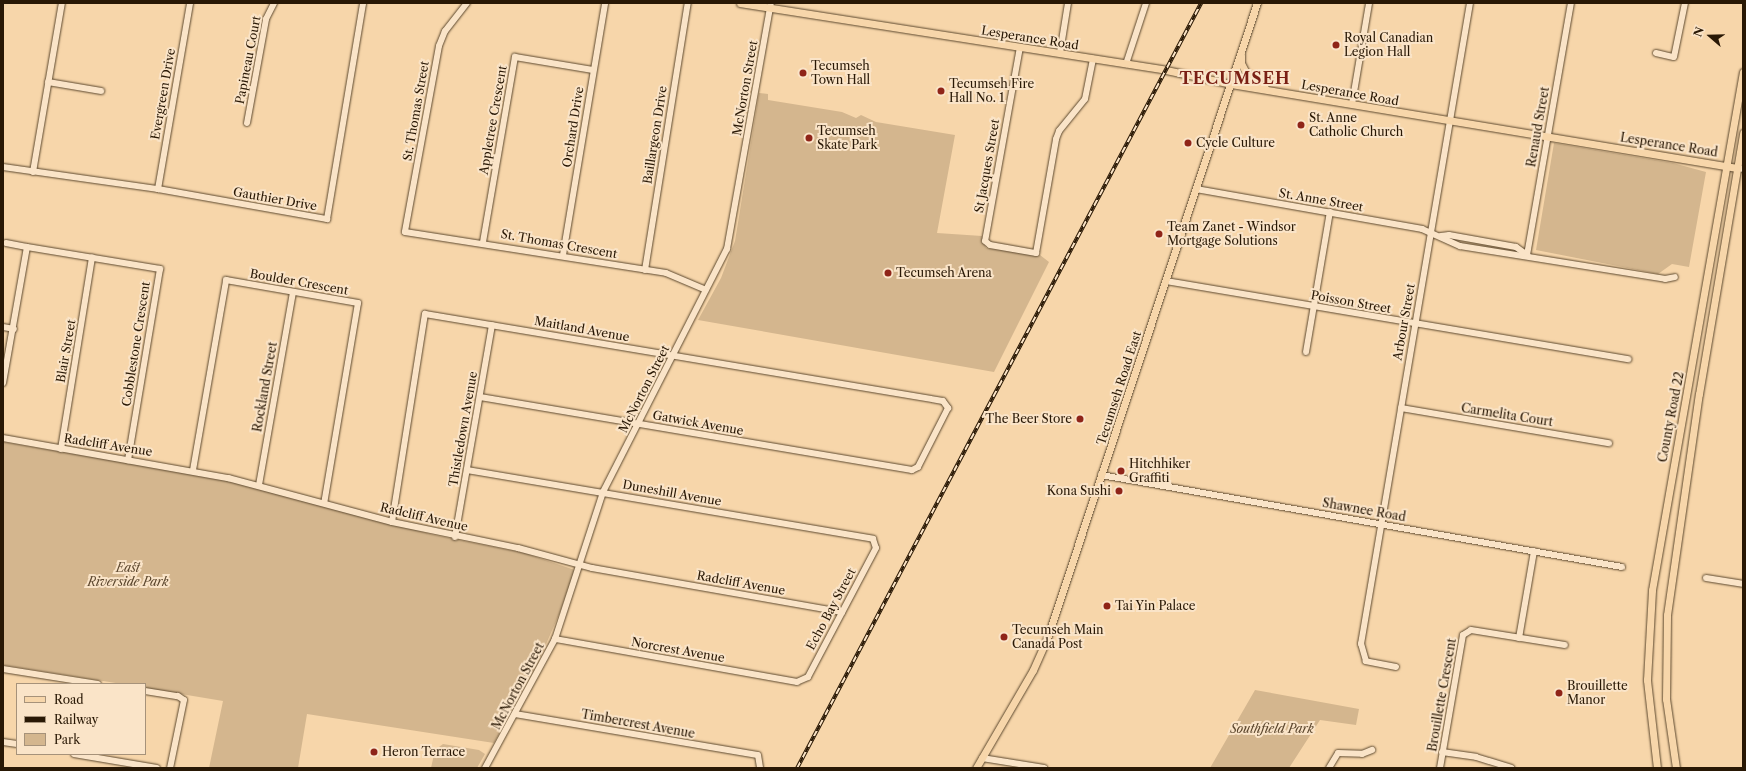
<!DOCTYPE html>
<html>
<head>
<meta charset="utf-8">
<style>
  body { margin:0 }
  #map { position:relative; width:1746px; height:771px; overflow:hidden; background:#f7d6aa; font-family:"Libre Caslon Text",serif }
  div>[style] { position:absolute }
  .green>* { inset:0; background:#d4b68e }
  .roads { filter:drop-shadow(0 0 1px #5c482e) drop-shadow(0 0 1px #5c482e) }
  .minor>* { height:6px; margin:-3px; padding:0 3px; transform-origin:3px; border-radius:3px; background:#fae4c8 }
  .major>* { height:7px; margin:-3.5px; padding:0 3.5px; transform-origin:3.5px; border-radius:3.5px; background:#f7d6aa }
  .rail>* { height:3.5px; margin-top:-1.75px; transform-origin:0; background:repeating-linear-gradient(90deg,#fae4c8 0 6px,#291805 0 12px); box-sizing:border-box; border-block:1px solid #291805 }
  .dots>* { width:11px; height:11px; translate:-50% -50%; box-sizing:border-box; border:2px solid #fae4c8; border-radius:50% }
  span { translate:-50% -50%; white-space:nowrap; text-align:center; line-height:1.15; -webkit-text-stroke:4px #fae4c8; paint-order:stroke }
  .street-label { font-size:12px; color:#291805 }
  .poi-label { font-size:12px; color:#291805 }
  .left { translate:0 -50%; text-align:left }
  .right { translate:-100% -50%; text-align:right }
  .park-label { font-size:12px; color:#5c472e; font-style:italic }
  .district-label { font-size:16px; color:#7a1f14; font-weight:700; letter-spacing:1px }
  .frame { position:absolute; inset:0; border:4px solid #291805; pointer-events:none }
  .legend { position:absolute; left:16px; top:683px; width:130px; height:72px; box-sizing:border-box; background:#fae4c8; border:1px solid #a6927a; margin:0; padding:5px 7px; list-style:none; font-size:12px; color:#291805 }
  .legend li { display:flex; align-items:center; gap:8px; height:20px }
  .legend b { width:20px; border:1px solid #a6927a }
  .north { position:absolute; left:1690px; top:16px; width:40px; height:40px; -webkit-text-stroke:3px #fae4c8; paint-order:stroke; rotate:290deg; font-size:11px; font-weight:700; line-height:16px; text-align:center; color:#291805 }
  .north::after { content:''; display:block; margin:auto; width:14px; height:18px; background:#291805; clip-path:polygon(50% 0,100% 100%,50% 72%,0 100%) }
</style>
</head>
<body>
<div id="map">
  <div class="green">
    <div style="clip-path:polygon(759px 93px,768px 94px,768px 100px,842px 112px,856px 118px,861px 115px,876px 122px,955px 135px,937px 233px,982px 236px,986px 248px,1040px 255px,1049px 262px,994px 372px,698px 320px,721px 278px,735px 241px)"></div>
    <div style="clip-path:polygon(1554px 143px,1673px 163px,1706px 172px,1689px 267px,1672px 264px,1658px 274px,1536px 250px)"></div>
    <div style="clip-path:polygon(3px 442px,232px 481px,434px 535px,524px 553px,575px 570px,560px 612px,537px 665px,494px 743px,307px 714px,298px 768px,209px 768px,223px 701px,145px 688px,145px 684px,122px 684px,3px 665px)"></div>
    <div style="clip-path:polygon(1255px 690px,1359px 709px,1356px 725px,1320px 720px,1289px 768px,1210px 768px)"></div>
    <div style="clip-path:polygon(443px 744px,479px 750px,485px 754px,477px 768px,431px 768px,435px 750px)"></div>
  </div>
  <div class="roads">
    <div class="minor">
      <div style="left:467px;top:3px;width:36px;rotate:128deg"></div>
      <div style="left:445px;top:31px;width:16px;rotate:112deg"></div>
      <div style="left:439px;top:46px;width:189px;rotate:100.4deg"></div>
      <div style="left:405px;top:232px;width:264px;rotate:8.9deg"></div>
      <div style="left:666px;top:273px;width:43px;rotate:23deg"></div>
      <div style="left:1020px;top:47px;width:197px;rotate:100.2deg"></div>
      <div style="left:985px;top:241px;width:6px;rotate:39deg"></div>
      <div style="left:990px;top:245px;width:47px;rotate:9.9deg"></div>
      <div style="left:1036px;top:253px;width:116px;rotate:-80deg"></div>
      <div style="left:1056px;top:139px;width:9px;rotate:-69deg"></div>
      <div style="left:1059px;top:131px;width:41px;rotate:-50.9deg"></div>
      <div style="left:1085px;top:99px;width:41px;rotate:-78.7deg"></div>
      <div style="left:1060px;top:53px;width:51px;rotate:-80.9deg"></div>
      <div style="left:1656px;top:53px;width:18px;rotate:13deg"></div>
      <div style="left:1674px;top:57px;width:55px;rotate:-78.5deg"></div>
      <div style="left:1126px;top:64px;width:64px;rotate:-71.8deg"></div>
      <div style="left:48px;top:82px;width:54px;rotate:9.6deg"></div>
      <div style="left:1352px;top:104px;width:102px;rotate:-80.4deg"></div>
      <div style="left:247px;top:123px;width:106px;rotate:-79.6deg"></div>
      <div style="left:266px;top:19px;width:18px;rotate:-63deg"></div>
      <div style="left:3px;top:167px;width:157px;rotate:8.1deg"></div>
      <div style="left:158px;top:189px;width:172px;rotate:10.1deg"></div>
      <div style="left:327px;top:219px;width:219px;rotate:-80.5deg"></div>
      <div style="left:1737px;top:168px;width:6px;rotate:9deg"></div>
      <div style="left:33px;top:172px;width:171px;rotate:-80.3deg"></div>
      <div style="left:158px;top:189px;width:189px;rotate:-80.2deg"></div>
      <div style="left:1196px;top:189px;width:230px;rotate:10deg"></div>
      <div style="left:1422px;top:229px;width:42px;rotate:24.1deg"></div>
      <div style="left:1460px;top:246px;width:208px;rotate:9.1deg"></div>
      <div style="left:1665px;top:279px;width:10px;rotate:-11deg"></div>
      <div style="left:1441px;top:236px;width:8px;rotate:-7deg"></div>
      <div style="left:1449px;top:235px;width:68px;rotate:10.2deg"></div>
      <div style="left:1516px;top:247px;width:14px;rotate:36deg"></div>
      <div style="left:483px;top:242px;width:188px;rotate:-80.2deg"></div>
      <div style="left:515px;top:57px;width:79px;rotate:9.5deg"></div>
      <div style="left:6px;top:243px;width:21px;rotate:11deg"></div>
      <div style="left:563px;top:255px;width:255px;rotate:-80.5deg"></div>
      <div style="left:1527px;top:255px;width:256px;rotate:-80.1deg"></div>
      <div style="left:645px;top:270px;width:270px;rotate:-80.9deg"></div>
      <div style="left:1166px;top:281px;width:469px;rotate:9.6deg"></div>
      <div style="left:3px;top:327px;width:11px;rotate:10deg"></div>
      <div style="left:1306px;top:352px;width:142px;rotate:-80.3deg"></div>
      <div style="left:3px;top:383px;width:138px;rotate:-80deg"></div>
      <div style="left:27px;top:247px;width:135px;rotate:9.4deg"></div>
      <div style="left:160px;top:269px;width:194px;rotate:99.5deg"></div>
      <div style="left:1401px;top:408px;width:211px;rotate:9.6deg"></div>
      <div style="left:3px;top:438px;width:229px;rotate:10.1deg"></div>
      <div style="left:228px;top:478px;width:170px;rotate:15deg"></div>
      <div style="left:392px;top:522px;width:129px;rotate:11.7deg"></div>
      <div style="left:518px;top:548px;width:77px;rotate:15.1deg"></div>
      <div style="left:592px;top:568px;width:254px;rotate:10deg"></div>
      <div style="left:61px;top:449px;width:194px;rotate:-80.8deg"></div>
      <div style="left:193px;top:470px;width:193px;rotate:-80.1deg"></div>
      <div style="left:226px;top:280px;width:134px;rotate:9.9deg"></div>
      <div style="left:358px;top:303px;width:203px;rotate:99.6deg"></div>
      <div style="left:467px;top:470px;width:412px;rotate:9.6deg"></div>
      <div style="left:873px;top:539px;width:9px;rotate:72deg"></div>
      <div style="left:876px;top:548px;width:146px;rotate:117.8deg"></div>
      <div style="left:808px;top:677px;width:12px;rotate:156deg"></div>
      <div style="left:797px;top:682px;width:246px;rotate:-169.9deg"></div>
      <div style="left:1101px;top:475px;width:529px;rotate:10.01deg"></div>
      <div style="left:259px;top:485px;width:196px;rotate:-80deg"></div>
      <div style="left:392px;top:522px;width:211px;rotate:-81deg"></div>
      <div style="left:425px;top:314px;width:525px;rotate:9.53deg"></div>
      <div style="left:943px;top:401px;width:9px;rotate:54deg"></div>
      <div style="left:948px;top:408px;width:66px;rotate:117deg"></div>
      <div style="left:918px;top:467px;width:7px;rotate:153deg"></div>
      <div style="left:912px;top:470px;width:438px;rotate:-170.4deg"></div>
      <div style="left:455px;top:537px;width:215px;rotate:-80.1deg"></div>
      <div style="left:1706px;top:578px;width:37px;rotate:9deg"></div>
      <div style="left:1519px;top:638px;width:88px;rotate:-80.2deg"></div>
      <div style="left:1396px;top:667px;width:31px;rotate:-169deg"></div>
      <div style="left:1366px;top:661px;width:18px;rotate:-106deg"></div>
      <div style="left:1361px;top:644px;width:650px;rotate:-80.35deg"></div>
      <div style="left:3px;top:669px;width:96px;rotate:9deg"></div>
      <div style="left:145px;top:691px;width:33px;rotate:9deg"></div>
      <div style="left:178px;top:696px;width:7px;rotate:34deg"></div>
      <div style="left:184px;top:700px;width:69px;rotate:101.6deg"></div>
      <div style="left:515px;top:714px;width:246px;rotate:9.6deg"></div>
      <div style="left:758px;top:755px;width:13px;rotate:81deg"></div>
      <div style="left:3px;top:742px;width:14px;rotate:8deg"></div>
      <div style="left:1442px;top:752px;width:34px;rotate:8deg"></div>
      <div style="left:1476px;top:757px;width:37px;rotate:17deg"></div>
      <div style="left:74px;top:754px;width:84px;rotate:9.6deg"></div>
      <div style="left:982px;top:758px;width:63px;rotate:9.2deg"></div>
      <div style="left:485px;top:768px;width:147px;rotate:-61.5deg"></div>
      <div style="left:555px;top:639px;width:155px;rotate:-71.9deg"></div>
      <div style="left:603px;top:492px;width:273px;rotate:-63deg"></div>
      <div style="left:727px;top:249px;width:250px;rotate:-79.9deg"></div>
      <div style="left:1329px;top:768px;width:17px;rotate:-59deg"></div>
      <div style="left:1338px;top:753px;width:24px;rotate:2deg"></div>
      <div style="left:1362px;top:754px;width:11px;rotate:-22deg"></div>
      <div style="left:1440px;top:768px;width:135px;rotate:-80.2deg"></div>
      <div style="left:1463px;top:635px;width:9px;rotate:-32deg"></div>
      <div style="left:1471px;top:630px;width:95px;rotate:9.1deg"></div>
    </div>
    <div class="major">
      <div style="left:740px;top:3px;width:431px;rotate:8.9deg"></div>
      <div style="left:1166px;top:70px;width:66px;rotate:12.2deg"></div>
      <div style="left:1231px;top:84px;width:513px;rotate:9.43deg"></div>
      <div style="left:1241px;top:55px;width:8px;rotate:90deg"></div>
      <div style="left:1241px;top:63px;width:13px;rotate:63deg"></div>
      <div style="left:1247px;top:75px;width:22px;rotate:36deg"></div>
      <div style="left:976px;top:768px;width:113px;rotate:-59.8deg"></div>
      <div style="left:1033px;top:670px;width:34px;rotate:-66deg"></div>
      <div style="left:1047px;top:639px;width:670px;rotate:-71.73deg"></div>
      <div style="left:1657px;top:768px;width:89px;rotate:-96.5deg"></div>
      <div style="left:1647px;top:680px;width:90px;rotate:-86.8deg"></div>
      <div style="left:1652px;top:590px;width:526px;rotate:-80.04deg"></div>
      <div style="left:1676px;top:768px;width:70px;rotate:-98.2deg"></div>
      <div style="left:1666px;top:699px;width:84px;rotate:-89.3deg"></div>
      <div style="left:1667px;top:615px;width:223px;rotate:-81.8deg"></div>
      <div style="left:1699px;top:394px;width:265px;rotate:-80.4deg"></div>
    </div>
  </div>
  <div class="rail">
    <div style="left:797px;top:768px;width:865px;rotate:-62.16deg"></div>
  </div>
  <div class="dots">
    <div style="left:1336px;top:45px;background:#8f2418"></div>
    <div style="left:803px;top:73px;background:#8f2418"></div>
    <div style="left:941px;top:91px;background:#8f2418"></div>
    <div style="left:1301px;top:125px;background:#8f2418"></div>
    <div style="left:809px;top:138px;background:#8f2418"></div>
    <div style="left:1188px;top:143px;background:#8f2418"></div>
    <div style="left:1159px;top:234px;background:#8f2418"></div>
    <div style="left:888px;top:273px;background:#8f2418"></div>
    <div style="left:1080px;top:419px;background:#8f2418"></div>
    <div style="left:1121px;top:471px;background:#8f2418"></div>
    <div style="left:1119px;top:491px;background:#8f2418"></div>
    <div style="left:1107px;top:606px;background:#8f2418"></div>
    <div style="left:1004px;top:637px;background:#8f2418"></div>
    <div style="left:1559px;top:693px;background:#8f2418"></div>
    <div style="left:374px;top:752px;background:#8f2418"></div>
  </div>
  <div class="street-label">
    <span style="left:1030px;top:38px;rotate:9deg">Lesperance Road</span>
    <span style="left:248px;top:60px;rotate:-79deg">Papineau Court</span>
    <span style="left:745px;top:88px;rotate:-80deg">McNorton Street</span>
    <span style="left:1350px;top:93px;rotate:10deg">Lesperance Road</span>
    <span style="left:163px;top:94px;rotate:-80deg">Evergreen Drive</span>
    <span style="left:416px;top:111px;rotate:-80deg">St. Thomas Street</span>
    <span style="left:493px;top:120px;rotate:-80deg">Appletree Crescent</span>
    <span style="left:573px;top:127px;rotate:-81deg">Orchard Drive</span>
    <span style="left:1538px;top:127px;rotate:-80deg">Renaud Street</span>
    <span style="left:655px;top:135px;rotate:-81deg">Baillargeon Drive</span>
    <span style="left:1669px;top:145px;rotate:9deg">Lesperance Road</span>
    <span style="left:987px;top:166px;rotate:-80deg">St Jacques Street</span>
    <span style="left:275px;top:199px;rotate:10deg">Gauthier Drive</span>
    <span style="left:1321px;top:200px;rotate:10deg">St. Anne Street</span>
    <span style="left:559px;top:244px;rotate:10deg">St. Thomas Crescent</span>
    <span style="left:299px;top:282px;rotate:10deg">Boulder Crescent</span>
    <span style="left:1351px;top:302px;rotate:10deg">Poisson Street</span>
    <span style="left:1404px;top:322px;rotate:-80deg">Arbour Street</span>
    <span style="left:582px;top:329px;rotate:10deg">Maitland Avenue</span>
    <span style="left:136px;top:344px;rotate:-81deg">Cobblestone Crescent</span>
    <span style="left:66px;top:351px;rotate:-80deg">Blair Street</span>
    <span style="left:265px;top:387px;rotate:-80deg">Rockland Street</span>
    <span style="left:1119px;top:388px;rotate:-72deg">Tecumseh Road East</span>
    <span style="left:644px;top:389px;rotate:-63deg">McNorton Street</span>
    <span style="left:1507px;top:415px;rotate:9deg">Carmelita Court</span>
    <span style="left:1671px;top:417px;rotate:-79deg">County Road 22</span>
    <span style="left:698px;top:423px;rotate:10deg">Gatwick Avenue</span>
    <span style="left:463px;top:429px;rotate:-80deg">Thistledown Avenue</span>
    <span style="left:108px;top:445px;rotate:9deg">Radcliff Avenue</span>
    <span style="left:672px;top:493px;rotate:10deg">Duneshill Avenue</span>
    <span style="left:1364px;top:510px;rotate:10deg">Shawnee Road</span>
    <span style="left:424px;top:517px;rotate:13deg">Radcliff Avenue</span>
    <span style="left:741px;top:583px;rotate:10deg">Radcliff Avenue</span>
    <span style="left:831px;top:609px;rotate:-62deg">Echo Bay Street</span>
    <span style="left:678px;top:650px;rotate:10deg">Norcrest Avenue</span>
    <span style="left:518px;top:686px;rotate:-62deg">McNorton Street</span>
    <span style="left:1442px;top:695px;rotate:-80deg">Brouillette Crescent</span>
    <span style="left:638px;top:724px;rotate:10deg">Timbercrest Avenue</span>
  </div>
  <div class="poi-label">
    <span class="left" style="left:1344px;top:45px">Royal Canadian<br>Legion Hall</span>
    <span class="left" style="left:811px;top:73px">Tecumseh<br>Town Hall</span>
    <span class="left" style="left:949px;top:91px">Tecumseh Fire<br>Hall No. 1</span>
    <span class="left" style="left:1309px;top:125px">St. Anne<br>Catholic Church</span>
    <span class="left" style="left:817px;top:138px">Tecumseh<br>Skate Park</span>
    <span class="left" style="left:1196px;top:143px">Cycle Culture</span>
    <span class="left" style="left:1167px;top:234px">Team Zanet - Windsor<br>Mortgage Solutions</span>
    <span class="left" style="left:896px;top:273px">Tecumseh Arena</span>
    <span class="right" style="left:1072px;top:419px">The Beer Store</span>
    <span class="left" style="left:1129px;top:471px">Hitchhiker<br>Graffiti</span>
    <span class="right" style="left:1111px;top:491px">Kona Sushi</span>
    <span class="left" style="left:1115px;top:606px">Tai Yin Palace</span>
    <span class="left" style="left:1012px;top:637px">Tecumseh Main<br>Canada Post</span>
    <span class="left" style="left:1567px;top:693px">Brouillette<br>Manor</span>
    <span class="left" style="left:382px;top:752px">Heron Terrace</span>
  </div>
  <div class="park-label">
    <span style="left:128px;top:575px">East<br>Riverside Park</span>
    <span style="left:1272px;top:729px">Southfield Park</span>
  </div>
  <div class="district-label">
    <span style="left:1235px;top:78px">TECUMSEH</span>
  </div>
  <div class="frame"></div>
  <ul class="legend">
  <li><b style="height:5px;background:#f7d6aa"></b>Road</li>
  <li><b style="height:5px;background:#291805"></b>Railway</li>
  <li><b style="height:11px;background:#d4b68e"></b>Park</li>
  </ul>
  <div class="north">N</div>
</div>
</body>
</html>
